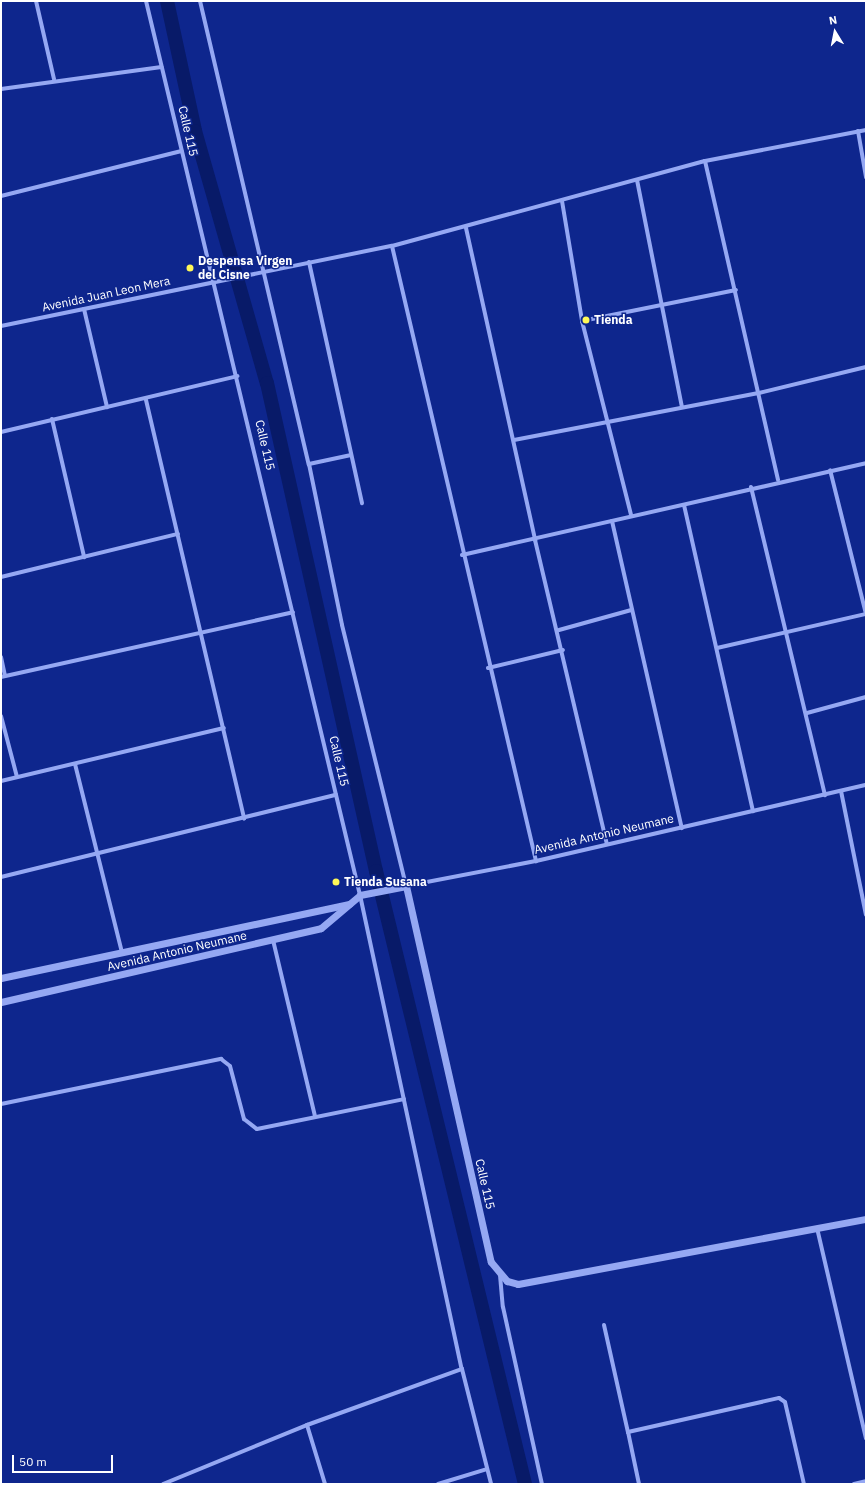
<!DOCTYPE html>
<html>
<head>
<meta charset="utf-8">
<style>
  body { margin:0 }
  #map { position:relative; width:867px; height:1485px; overflow:hidden; background:#0e268d; font-family:"IBM Plex Sans",sans-serif }
  div>[style] { position:absolute }
  .canal>* { height:14px; margin:-7px; padding:0 7px; transform-origin:7px; border-radius:7px; background:#081a68 }
  .minor>* { height:4px; margin:-2px; padding:0 2px; transform-origin:2px; border-radius:2px; background:#95a8f3 }
  .tertiary>* { height:7px; margin:-3.5px; padding:0 3.5px; transform-origin:3.5px; border-radius:3.5px; background:#95a8f3 }
  .dots>* { width:11px; height:11px; translate:-50% -50%; box-sizing:border-box; border:2px solid #0e268d; border-radius:50% }
  span { translate:-50% -50%; white-space:nowrap; text-align:center; line-height:1.15; -webkit-text-stroke:3px #0e268d; paint-order:stroke }
  .street-label { font-size:12px; color:#fff }
  .poi-label { font-size:12px; color:#fff; font-weight:700 }
  .left { translate:0 -50%; text-align:left }
  .frame { position:absolute; inset:0; border:2px solid #fff; pointer-events:none }
  .north { position:absolute; left:815px; top:12px; width:40px; height:40px; -webkit-text-stroke:3px #0e268d; paint-order:stroke; rotate:350deg; font-size:11px; font-weight:700; line-height:16px; text-align:center; color:#fff }
  .north::after { content:''; display:block; margin:auto; width:14px; height:18px; background:#fff; clip-path:polygon(50% 0,100% 100%,50% 72%,0 100%) }
  .scale { position:absolute; left:12px; top:1455px; width:101px; height:18px; box-sizing:border-box; border:2px solid #fff; border-top:0; padding-left:5px; font-size:12px; line-height:14px; white-space:nowrap; color:#fff; -webkit-text-stroke:3px #0e268d; paint-order:stroke }
</style>
</head>
<body>
<div id="map">
  <div class="canal">
    <div style="left:167px;top:1px;width:133px;rotate:77.8deg"></div>
    <div style="left:195px;top:131px;width:262px;rotate:74.1deg"></div>
    <div style="left:267px;top:383px;width:500px;rotate:77.41deg"></div>
    <div style="left:376px;top:871px;width:631px;rotate:76.34deg"></div>
  </div>
  <div class="minor">
    <div style="left:36px;top:1px;width:80px;rotate:77deg"></div>
    <div style="left:146px;top:1px;width:919px;rotate:76.54deg"></div>
    <div style="left:360px;top:895px;width:485px;rotate:77.9deg"></div>
    <div style="left:462px;top:1369px;width:119px;rotate:75.8deg"></div>
    <div style="left:200px;top:1px;width:476px;rotate:76.8deg"></div>
    <div style="left:309px;top:464px;width:164px;rotate:78.4deg"></div>
    <div style="left:342px;top:625px;width:269px;rotate:76.2deg"></div>
    <div style="left:406px;top:886px;width:132px;rotate:-10.9deg"></div>
    <div style="left:536px;top:861px;width:339px;rotate:-13deg"></div>
    <div style="left:1px;top:89px;width:162px;rotate:-7.8deg"></div>
    <div style="left:858px;top:131px;width:47px;rotate:80.1deg"></div>
    <div style="left:705px;top:161px;width:327px;rotate:77.1deg"></div>
    <div style="left:637px;top:180px;width:231px;rotate:78.8deg"></div>
    <div style="left:1px;top:196px;width:186px;rotate:-14deg"></div>
    <div style="left:562px;top:201px;width:122px;rotate:80.5deg"></div>
    <div style="left:582px;top:321px;width:200px;rotate:75.8deg"></div>
    <div style="left:466px;top:228px;width:320px;rotate:77.5deg"></div>
    <div style="left:535px;top:540px;width:312px;rotate:76.7deg"></div>
    <div style="left:392px;top:246px;width:632px;rotate:76.82deg"></div>
    <div style="left:309px;top:262px;width:247px;rotate:77.6deg"></div>
    <div style="left:84px;top:309px;width:101px;rotate:76.8deg"></div>
    <div style="left:582px;top:321px;width:157px;rotate:-11.4deg"></div>
    <div style="left:1px;top:326px;width:399px;rotate:-11.6deg"></div>
    <div style="left:392px;top:246px;width:324px;rotate:-15.2deg"></div>
    <div style="left:705px;top:161px;width:164px;rotate:-10.9deg"></div>
    <div style="left:146px;top:400px;width:430px;rotate:76.8deg"></div>
    <div style="left:52px;top:419px;width:142px;rotate:76.9deg"></div>
    <div style="left:1px;top:432px;width:243px;rotate:-13.3deg"></div>
    <div style="left:514px;top:440px;width:249px;rotate:-10.9deg"></div>
    <div style="left:759px;top:393px;width:110px;rotate:-13.7deg"></div>
    <div style="left:309px;top:464px;width:43px;rotate:-12.1deg"></div>
    <div style="left:751px;top:487px;width:317px;rotate:76.5deg"></div>
    <div style="left:684px;top:505px;width:314px;rotate:77.3deg"></div>
    <div style="left:612px;top:521px;width:315px;rotate:77.2deg"></div>
    <div style="left:462px;top:555px;width:414px;rotate:-12.8deg"></div>
    <div style="left:1px;top:577px;width:182px;rotate:-13.7deg"></div>
    <div style="left:559px;top:630px;width:75px;rotate:-15.5deg"></div>
    <div style="left:717px;top:648px;width:153px;rotate:-12.9deg"></div>
    <div style="left:866px;top:614px;width:148px;rotate:-104deg"></div>
    <div style="left:1px;top:657px;width:19px;rotate:78deg"></div>
    <div style="left:488px;top:668px;width:77px;rotate:-13.5deg"></div>
    <div style="left:1px;top:677px;width:299px;rotate:-12.5deg"></div>
    <div style="left:807px;top:713px;width:61px;rotate:-15.2deg"></div>
    <div style="left:1px;top:716px;width:63px;rotate:75.3deg"></div>
    <div style="left:75px;top:764px;width:194px;rotate:76deg"></div>
    <div style="left:1px;top:781px;width:229px;rotate:-13.4deg"></div>
    <div style="left:841px;top:791px;width:126px;rotate:78.6deg"></div>
    <div style="left:1px;top:877px;width:345px;rotate:-13.8deg"></div>
    <div style="left:273px;top:940px;width:181px;rotate:76.6deg"></div>
    <div style="left:1px;top:1104px;width:225px;rotate:-11.6deg"></div>
    <div style="left:221px;top:1059px;width:11px;rotate:38deg"></div>
    <div style="left:230px;top:1066px;width:55px;rotate:75.2deg"></div>
    <div style="left:244px;top:1119px;width:16px;rotate:38deg"></div>
    <div style="left:257px;top:1129px;width:150px;rotate:-11.5deg"></div>
    <div style="left:817px;top:1228px;width:216px;rotate:76.9deg"></div>
    <div style="left:500px;top:1275px;width:32px;rotate:85deg"></div>
    <div style="left:503px;top:1307px;width:181px;rotate:77.6deg"></div>
    <div style="left:604px;top:1325px;width:110px;rotate:77.4deg"></div>
    <div style="left:307px;top:1425px;width:62px;rotate:73deg"></div>
    <div style="left:163px;top:1484px;width:156px;rotate:-22.3deg"></div>
    <div style="left:307px;top:1425px;width:165px;rotate:-19.9deg"></div>
    <div style="left:438px;top:1484px;width:51px;rotate:-17deg"></div>
    <div style="left:639px;top:1484px;width:53px;rotate:-101.9deg"></div>
    <div style="left:628px;top:1432px;width:155px;rotate:-12.7deg"></div>
    <div style="left:779px;top:1398px;width:7px;rotate:34deg"></div>
    <div style="left:785px;top:1402px;width:84px;rotate:77deg"></div>
    <div style="left:854px;top:1484px;width:12px;rotate:-14deg"></div>
  </div>
  <div class="tertiary">
    <div style="left:1px;top:978px;width:356px;rotate:-12deg"></div>
    <div style="left:1px;top:1002px;width:328px;rotate:-13deg"></div>
    <div style="left:321px;top:928px;width:51px;rotate:-40.2deg"></div>
    <div style="left:360px;top:895px;width:47px;rotate:-11.1deg"></div>
    <div style="left:406px;top:886px;width:385px;rotate:77.3deg"></div>
    <div style="left:491px;top:1262px;width:25px;rotate:50deg"></div>
    <div style="left:507px;top:1281px;width:11px;rotate:15deg"></div>
    <div style="left:518px;top:1284px;width:354px;rotate:-10.6deg"></div>
  </div>
  <div class="dots">
    <div style="left:190px;top:268px;background:#fff857"></div>
    <div style="left:586px;top:320px;background:#fff857"></div>
    <div style="left:336px;top:882px;background:#fff857"></div>
  </div>
  <div class="street-label">
    <span style="left:188px;top:131px;rotate:77deg">Calle 115</span>
    <span style="left:106px;top:294px;rotate:-12deg">Avenida Juan Leon Mera</span>
    <span style="left:265px;top:445px;rotate:77deg">Calle 115</span>
    <span style="left:339px;top:761px;rotate:77deg">Calle 115</span>
    <span style="left:604px;top:834px;rotate:-13deg">Avenida Antonio Neumane</span>
    <span style="left:177px;top:951px;rotate:-13deg">Avenida Antonio Neumane</span>
    <span style="left:485px;top:1184px;rotate:77deg">Calle 115</span>
  </div>
  <div class="poi-label">
    <span class="left" style="left:198px;top:268px">Despensa Virgen<br>del Cisne</span>
    <span class="left" style="left:594px;top:320px">Tienda</span>
    <span class="left" style="left:344px;top:882px">Tienda Susana</span>
  </div>
  <div class="frame"></div>
  <div class="north">N</div>
  <div class="scale">50 m</div>
</div>
</body>
</html>
